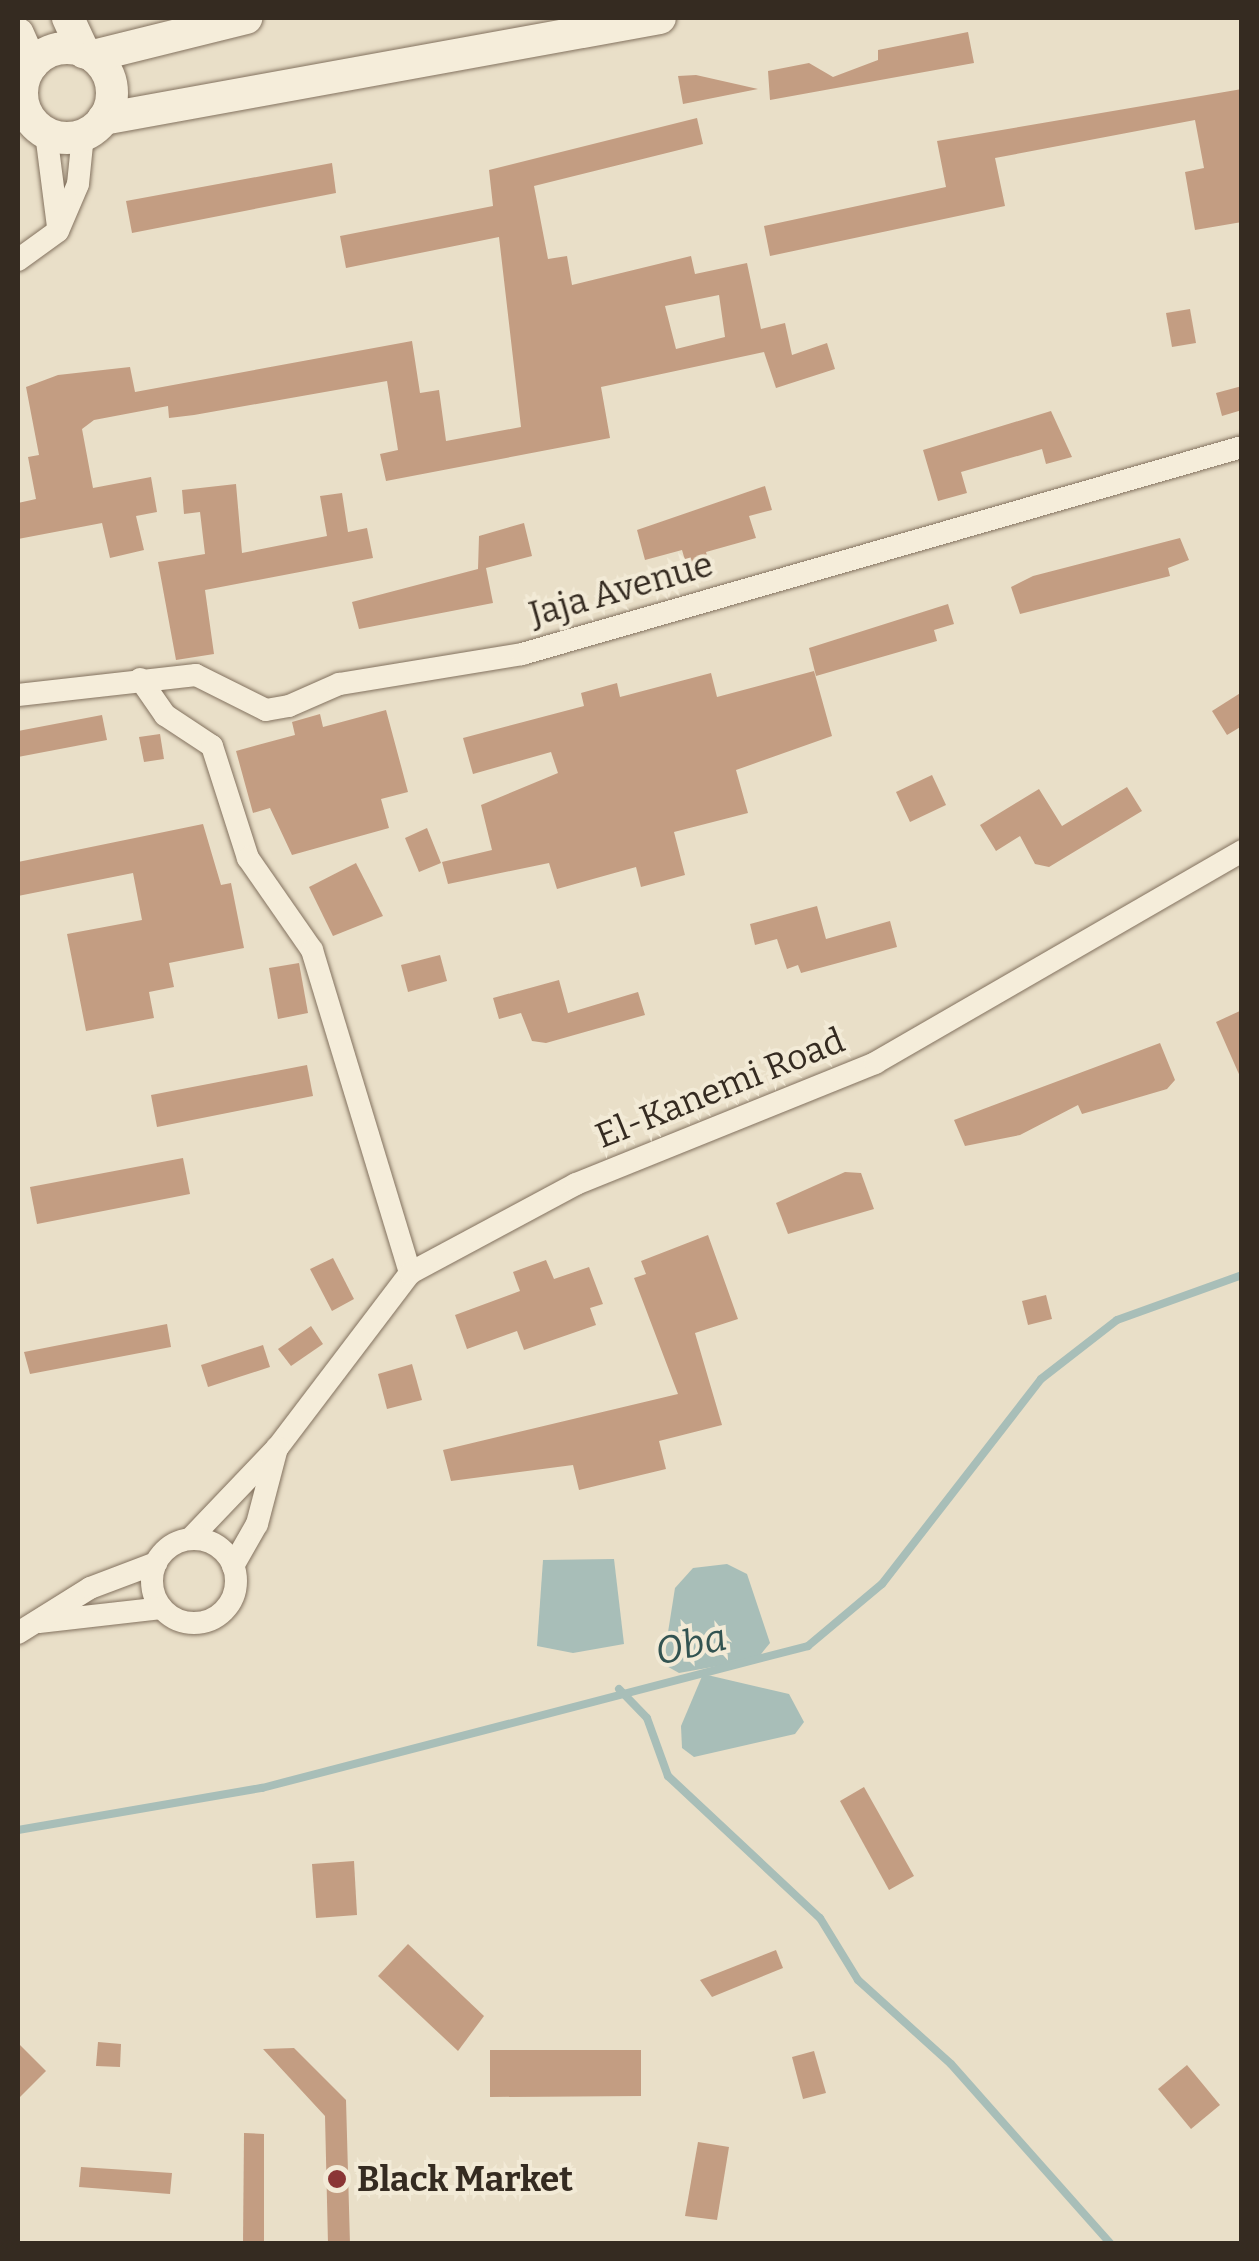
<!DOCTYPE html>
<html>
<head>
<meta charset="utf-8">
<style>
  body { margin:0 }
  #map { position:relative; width:1259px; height:2261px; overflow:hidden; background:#e9dfc8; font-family:Bitter,serif }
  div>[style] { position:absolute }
  .water>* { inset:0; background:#a8beb8 }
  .stream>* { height:8px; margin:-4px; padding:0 4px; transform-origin:4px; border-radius:4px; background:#a8beb8 }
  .building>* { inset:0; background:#c39d82 }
  .roads { filter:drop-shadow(0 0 2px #83725f) drop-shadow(0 0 2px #83725f) }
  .street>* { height:22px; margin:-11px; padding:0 11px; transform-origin:11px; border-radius:11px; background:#f5edda }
  .street>.ring { margin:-11px; padding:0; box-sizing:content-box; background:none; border:22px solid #f5edda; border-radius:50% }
  .secondary>* { height:32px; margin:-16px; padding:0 16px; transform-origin:16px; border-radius:16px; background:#f5edda }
  .secondary>.ring { margin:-16px; padding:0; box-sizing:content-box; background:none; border:32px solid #f5edda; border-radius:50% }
  .dots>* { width:28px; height:28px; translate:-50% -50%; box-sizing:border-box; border:5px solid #f2ead6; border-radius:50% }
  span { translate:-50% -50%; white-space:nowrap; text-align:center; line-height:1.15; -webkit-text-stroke:8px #f2ead6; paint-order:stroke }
  .street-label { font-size:35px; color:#352b21 }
  .poi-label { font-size:35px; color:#352b21; font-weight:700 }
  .left { translate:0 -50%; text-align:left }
  .water-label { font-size:38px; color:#325351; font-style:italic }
  .frame { position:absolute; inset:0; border:20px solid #352b21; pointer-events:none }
</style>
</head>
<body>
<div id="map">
  <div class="water">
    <div style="clip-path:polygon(614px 1559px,624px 1644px,573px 1653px,537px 1646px,543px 1560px)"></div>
    <div style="clip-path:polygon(727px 1564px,747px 1574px,770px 1643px,757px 1659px,679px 1673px,663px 1664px,675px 1588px,693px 1568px)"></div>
    <div style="clip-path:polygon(703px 1674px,789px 1694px,804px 1722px,795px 1734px,694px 1757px,682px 1748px,681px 1726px)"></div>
  </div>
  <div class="stream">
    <div style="left:619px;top:1689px;width:40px;rotate:46deg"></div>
    <div style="left:647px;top:1718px;width:62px;rotate:70.1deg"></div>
    <div style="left:668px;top:1776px;width:208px;rotate:43.1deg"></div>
    <div style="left:820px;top:1918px;width:73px;rotate:58.5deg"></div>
    <div style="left:858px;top:1980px;width:125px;rotate:42.1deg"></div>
    <div style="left:951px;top:2064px;width:241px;rotate:48.4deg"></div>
    <div style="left:18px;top:1830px;width:248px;rotate:-9.8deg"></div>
    <div style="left:262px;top:1788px;width:564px;rotate:-14.58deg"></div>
    <div style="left:808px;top:1646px;width:97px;rotate:-40deg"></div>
    <div style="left:882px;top:1584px;width:259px;rotate:-52.2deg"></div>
    <div style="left:1041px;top:1379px;width:96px;rotate:-37.8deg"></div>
    <div style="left:1117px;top:1320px;width:133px;rotate:-19.8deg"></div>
  </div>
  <div class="building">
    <div style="clip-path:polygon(968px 32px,974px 63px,770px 100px,768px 71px,809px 63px,833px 77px,878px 60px,878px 50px)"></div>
    <div style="clip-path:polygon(696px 75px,758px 89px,683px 104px,678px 76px)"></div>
    <div style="clip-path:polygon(1242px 89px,1242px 222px,1195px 230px,1185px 172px,1204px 168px,1195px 120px,995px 158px,1005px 206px,770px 256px,764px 226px,946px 187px,937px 141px)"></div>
    <div style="clip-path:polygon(evenodd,697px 118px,703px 144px,534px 186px,548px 259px,567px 256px,572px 285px,691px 256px,695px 274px,747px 263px,761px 329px,785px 323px,792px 355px,827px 343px,835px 369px,776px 388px,764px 352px,601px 387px,610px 438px,386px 481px,380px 454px,398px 450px,387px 381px,194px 415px,169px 418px,168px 406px,94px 420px,82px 429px,93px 488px,151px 477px,157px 512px,136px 516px,144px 550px,110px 558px,102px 523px,18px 539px,18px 503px,36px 499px,28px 457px,39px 455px,26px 387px,58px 375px,130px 367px,135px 392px,412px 341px,420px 393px,439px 390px,446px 441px,521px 427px,499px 237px,346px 268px,340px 236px,493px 206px,489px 170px,697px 118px,719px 295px,725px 337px,676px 349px,665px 306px,719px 295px)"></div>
    <div style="clip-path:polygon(332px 163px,336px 193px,132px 233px,126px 201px)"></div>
    <div style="clip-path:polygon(1190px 309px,1196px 343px,1172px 347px,1166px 313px)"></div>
    <div style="clip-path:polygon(1242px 386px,1242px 410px,1222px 416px,1216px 393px)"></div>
    <div style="clip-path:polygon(1051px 411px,1072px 457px,1046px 464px,1042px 449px,961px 472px,967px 493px,938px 501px,923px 450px)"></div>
    <div style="clip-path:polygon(236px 484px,242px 553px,327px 536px,320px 496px,342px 493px,348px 532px,367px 528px,373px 558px,205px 590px,214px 654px,176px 660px,158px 562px,205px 554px,200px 512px,184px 514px,182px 490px)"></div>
    <div style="clip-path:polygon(765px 486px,772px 510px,749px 516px,756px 538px,706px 552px,710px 568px,689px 574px,682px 550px,645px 560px,637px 530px)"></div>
    <div style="clip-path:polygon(524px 523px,532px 556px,486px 568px,493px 603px,359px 629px,352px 602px,478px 569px,479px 536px)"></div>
    <div style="clip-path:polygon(1180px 538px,1189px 560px,1168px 568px,1170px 576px,1020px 614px,1011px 587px,1033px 576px)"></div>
    <div style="clip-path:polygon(948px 604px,954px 624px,934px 630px,937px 641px,816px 676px,809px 648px)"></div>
    <div style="clip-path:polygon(814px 671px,832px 736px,736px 770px,748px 813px,674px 832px,685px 875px,641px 887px,636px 867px,557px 889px,549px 863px,448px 884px,442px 862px,492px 850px,481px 805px,558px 773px,551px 752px,473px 774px,463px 738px,584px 706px,581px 693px,617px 683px,620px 697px,711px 673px,717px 697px)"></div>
    <div style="clip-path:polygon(1242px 692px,1242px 726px,1227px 735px,1212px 711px)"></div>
    <div style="clip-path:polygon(386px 710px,408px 792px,381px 799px,389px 828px,292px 855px,270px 808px,253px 813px,236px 751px,295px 735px,292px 722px,320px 714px,323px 727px)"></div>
    <div style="clip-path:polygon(102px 715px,107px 740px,18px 757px,18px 731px)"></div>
    <div style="clip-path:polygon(160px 734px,164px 759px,144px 762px,139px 737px)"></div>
    <div style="clip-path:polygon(932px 775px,946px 805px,910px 822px,896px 792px)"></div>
    <div style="clip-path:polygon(1127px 787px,1142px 811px,1049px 867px,1035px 864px,1020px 836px,996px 851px,980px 825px,1039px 789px,1062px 826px)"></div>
    <div style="clip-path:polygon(203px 824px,221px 885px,231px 883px,244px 948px,169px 963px,174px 987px,149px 992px,154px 1018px,86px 1031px,67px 934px,142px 920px,133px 873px,18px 896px,18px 862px)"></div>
    <div style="clip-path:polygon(427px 828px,441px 863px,419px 872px,405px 838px)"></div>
    <div style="clip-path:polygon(356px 863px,383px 916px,333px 936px,309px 887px)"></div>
    <div style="clip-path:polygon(817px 906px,826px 939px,890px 921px,897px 947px,801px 973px,798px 965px,787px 969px,777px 939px,755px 945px,750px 924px)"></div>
    <div style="clip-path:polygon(440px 955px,447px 981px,408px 992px,401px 965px)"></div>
    <div style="clip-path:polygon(299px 963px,308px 1013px,278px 1019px,269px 968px)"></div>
    <div style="clip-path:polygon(559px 980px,568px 1013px,638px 992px,645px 1015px,546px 1043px,532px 1041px,521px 1013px,499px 1019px,493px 998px)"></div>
    <div style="clip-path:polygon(1242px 1010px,1242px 1081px,1216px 1022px)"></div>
    <div style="clip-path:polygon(1160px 1043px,1175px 1080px,1167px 1089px,1082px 1114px,1078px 1105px,1020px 1135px,965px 1146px,954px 1120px)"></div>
    <div style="clip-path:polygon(307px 1065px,313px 1096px,157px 1127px,151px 1095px)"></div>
    <div style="clip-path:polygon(183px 1158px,190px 1194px,37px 1224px,30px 1187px)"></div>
    <div style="clip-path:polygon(845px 1172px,861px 1173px,874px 1209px,788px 1234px,776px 1203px)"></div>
    <div style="clip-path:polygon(708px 1235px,738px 1319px,695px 1333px,722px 1425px,659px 1441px,666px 1469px,579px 1490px,573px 1465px,451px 1481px,443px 1450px,678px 1394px,634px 1278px,646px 1274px,641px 1261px)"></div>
    <div style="clip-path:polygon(333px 1258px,354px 1299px,332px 1311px,310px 1269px)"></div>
    <div style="clip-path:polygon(546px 1260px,554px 1279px,589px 1267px,603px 1304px,590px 1308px,596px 1325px,524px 1350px,517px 1331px,467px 1349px,455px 1315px,520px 1291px,513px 1272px)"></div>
    <div style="clip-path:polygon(1046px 1295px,1052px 1319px,1028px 1325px,1022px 1301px)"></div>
    <div style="clip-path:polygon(167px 1324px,171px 1347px,30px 1374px,24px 1352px)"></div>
    <div style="clip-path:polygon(311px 1326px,323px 1344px,291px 1366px,278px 1349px)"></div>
    <div style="clip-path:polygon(263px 1345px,270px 1367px,208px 1387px,201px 1365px)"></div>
    <div style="clip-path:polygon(412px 1364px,422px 1400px,387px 1409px,378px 1374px)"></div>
    <div style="clip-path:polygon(864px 1787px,914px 1876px,889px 1890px,840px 1801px)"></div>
    <div style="clip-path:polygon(354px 1861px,357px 1915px,316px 1918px,312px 1864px)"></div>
    <div style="clip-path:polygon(408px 1944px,484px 2016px,458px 2051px,378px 1976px)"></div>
    <div style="clip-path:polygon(776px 1950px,783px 1968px,712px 1997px,700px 1980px)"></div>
    <div style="clip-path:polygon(98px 2042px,121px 2044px,120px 2067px,96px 2066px)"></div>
    <div style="clip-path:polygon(18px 2043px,46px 2071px,18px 2099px)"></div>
    <div style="clip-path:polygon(294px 2048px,346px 2100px,350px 2244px,328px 2244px,325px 2116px,263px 2049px)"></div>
    <div style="clip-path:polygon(490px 2050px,641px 2050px,641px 2096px,490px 2097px)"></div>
    <div style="clip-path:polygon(814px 2051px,826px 2093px,803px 2099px,792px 2057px)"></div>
    <div style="clip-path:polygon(1187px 2065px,1220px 2105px,1191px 2129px,1158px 2089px)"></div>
    <div style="clip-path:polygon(244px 2133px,264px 2134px,264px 2244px,243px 2244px)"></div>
    <div style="clip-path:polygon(698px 2142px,729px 2147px,717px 2220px,685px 2216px)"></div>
    <div style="clip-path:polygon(81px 2167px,172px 2173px,170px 2194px,79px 2187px)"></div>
  </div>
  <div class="roads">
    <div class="street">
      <div style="left:46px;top:133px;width:95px;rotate:82.7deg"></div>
      <div style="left:18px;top:260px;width:49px;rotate:-35.9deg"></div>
      <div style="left:58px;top:231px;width:51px;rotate:-66.9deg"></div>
      <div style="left:78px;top:184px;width:49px;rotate:-84.2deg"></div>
      <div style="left:140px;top:679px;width:44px;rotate:55.2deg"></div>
      <div style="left:165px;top:715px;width:56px;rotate:33.4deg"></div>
      <div style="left:212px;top:746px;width:118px;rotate:72.2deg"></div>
      <div style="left:248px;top:858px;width:112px;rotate:55.2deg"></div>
      <div style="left:312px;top:950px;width:338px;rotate:73.1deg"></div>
      <div style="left:18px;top:695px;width:179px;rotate:-6.4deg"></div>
      <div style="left:196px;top:675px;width:78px;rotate:26.6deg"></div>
      <div style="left:266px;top:710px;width:23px;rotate:-10deg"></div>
      <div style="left:289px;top:706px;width:55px;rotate:-23.7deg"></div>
      <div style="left:339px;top:684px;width:185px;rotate:-9.3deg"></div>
      <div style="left:522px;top:654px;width:749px;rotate:-16.04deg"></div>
      <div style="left:190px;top:1539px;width:127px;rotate:-46.3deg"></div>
      <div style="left:278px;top:1447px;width:218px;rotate:-52.8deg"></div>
      <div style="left:410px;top:1273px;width:188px;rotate:-28.2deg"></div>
      <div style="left:576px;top:1184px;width:323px;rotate:-22deg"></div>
      <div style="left:875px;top:1063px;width:424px;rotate:-30deg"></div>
      <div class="ring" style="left:152px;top:1539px;width:62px;height:62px"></div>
      <div style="left:233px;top:1566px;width:48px;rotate:-60.3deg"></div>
      <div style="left:257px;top:1524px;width:79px;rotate:-75.3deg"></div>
      <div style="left:39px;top:1622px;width:123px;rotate:-6.5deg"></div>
      <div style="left:18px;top:1633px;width:85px;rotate:-32deg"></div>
      <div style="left:90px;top:1588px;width:71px;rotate:-20.7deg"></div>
    </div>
    <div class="secondary">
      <div style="left:68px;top:18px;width:38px;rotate:65deg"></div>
      <div style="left:18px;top:34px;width:34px;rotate:66deg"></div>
      <div class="ring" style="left:22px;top:48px;width:58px;height:58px"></div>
      <div style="left:93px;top:56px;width:158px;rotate:-13.9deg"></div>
      <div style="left:103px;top:119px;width:566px;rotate:-10.28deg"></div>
    </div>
  </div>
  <div class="dots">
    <div style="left:337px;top:2179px;background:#8b3636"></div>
  </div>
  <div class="street-label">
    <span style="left:621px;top:589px;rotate:-16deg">Jaja Avenue</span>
    <span style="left:720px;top:1088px;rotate:-22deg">El-Kanemi Road</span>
  </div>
  <div class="poi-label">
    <span class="left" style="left:357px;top:2179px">Black Market</span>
  </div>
  <div class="water-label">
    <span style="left:691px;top:1645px;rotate:-13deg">Oba</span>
  </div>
  <div class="frame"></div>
</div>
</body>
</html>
